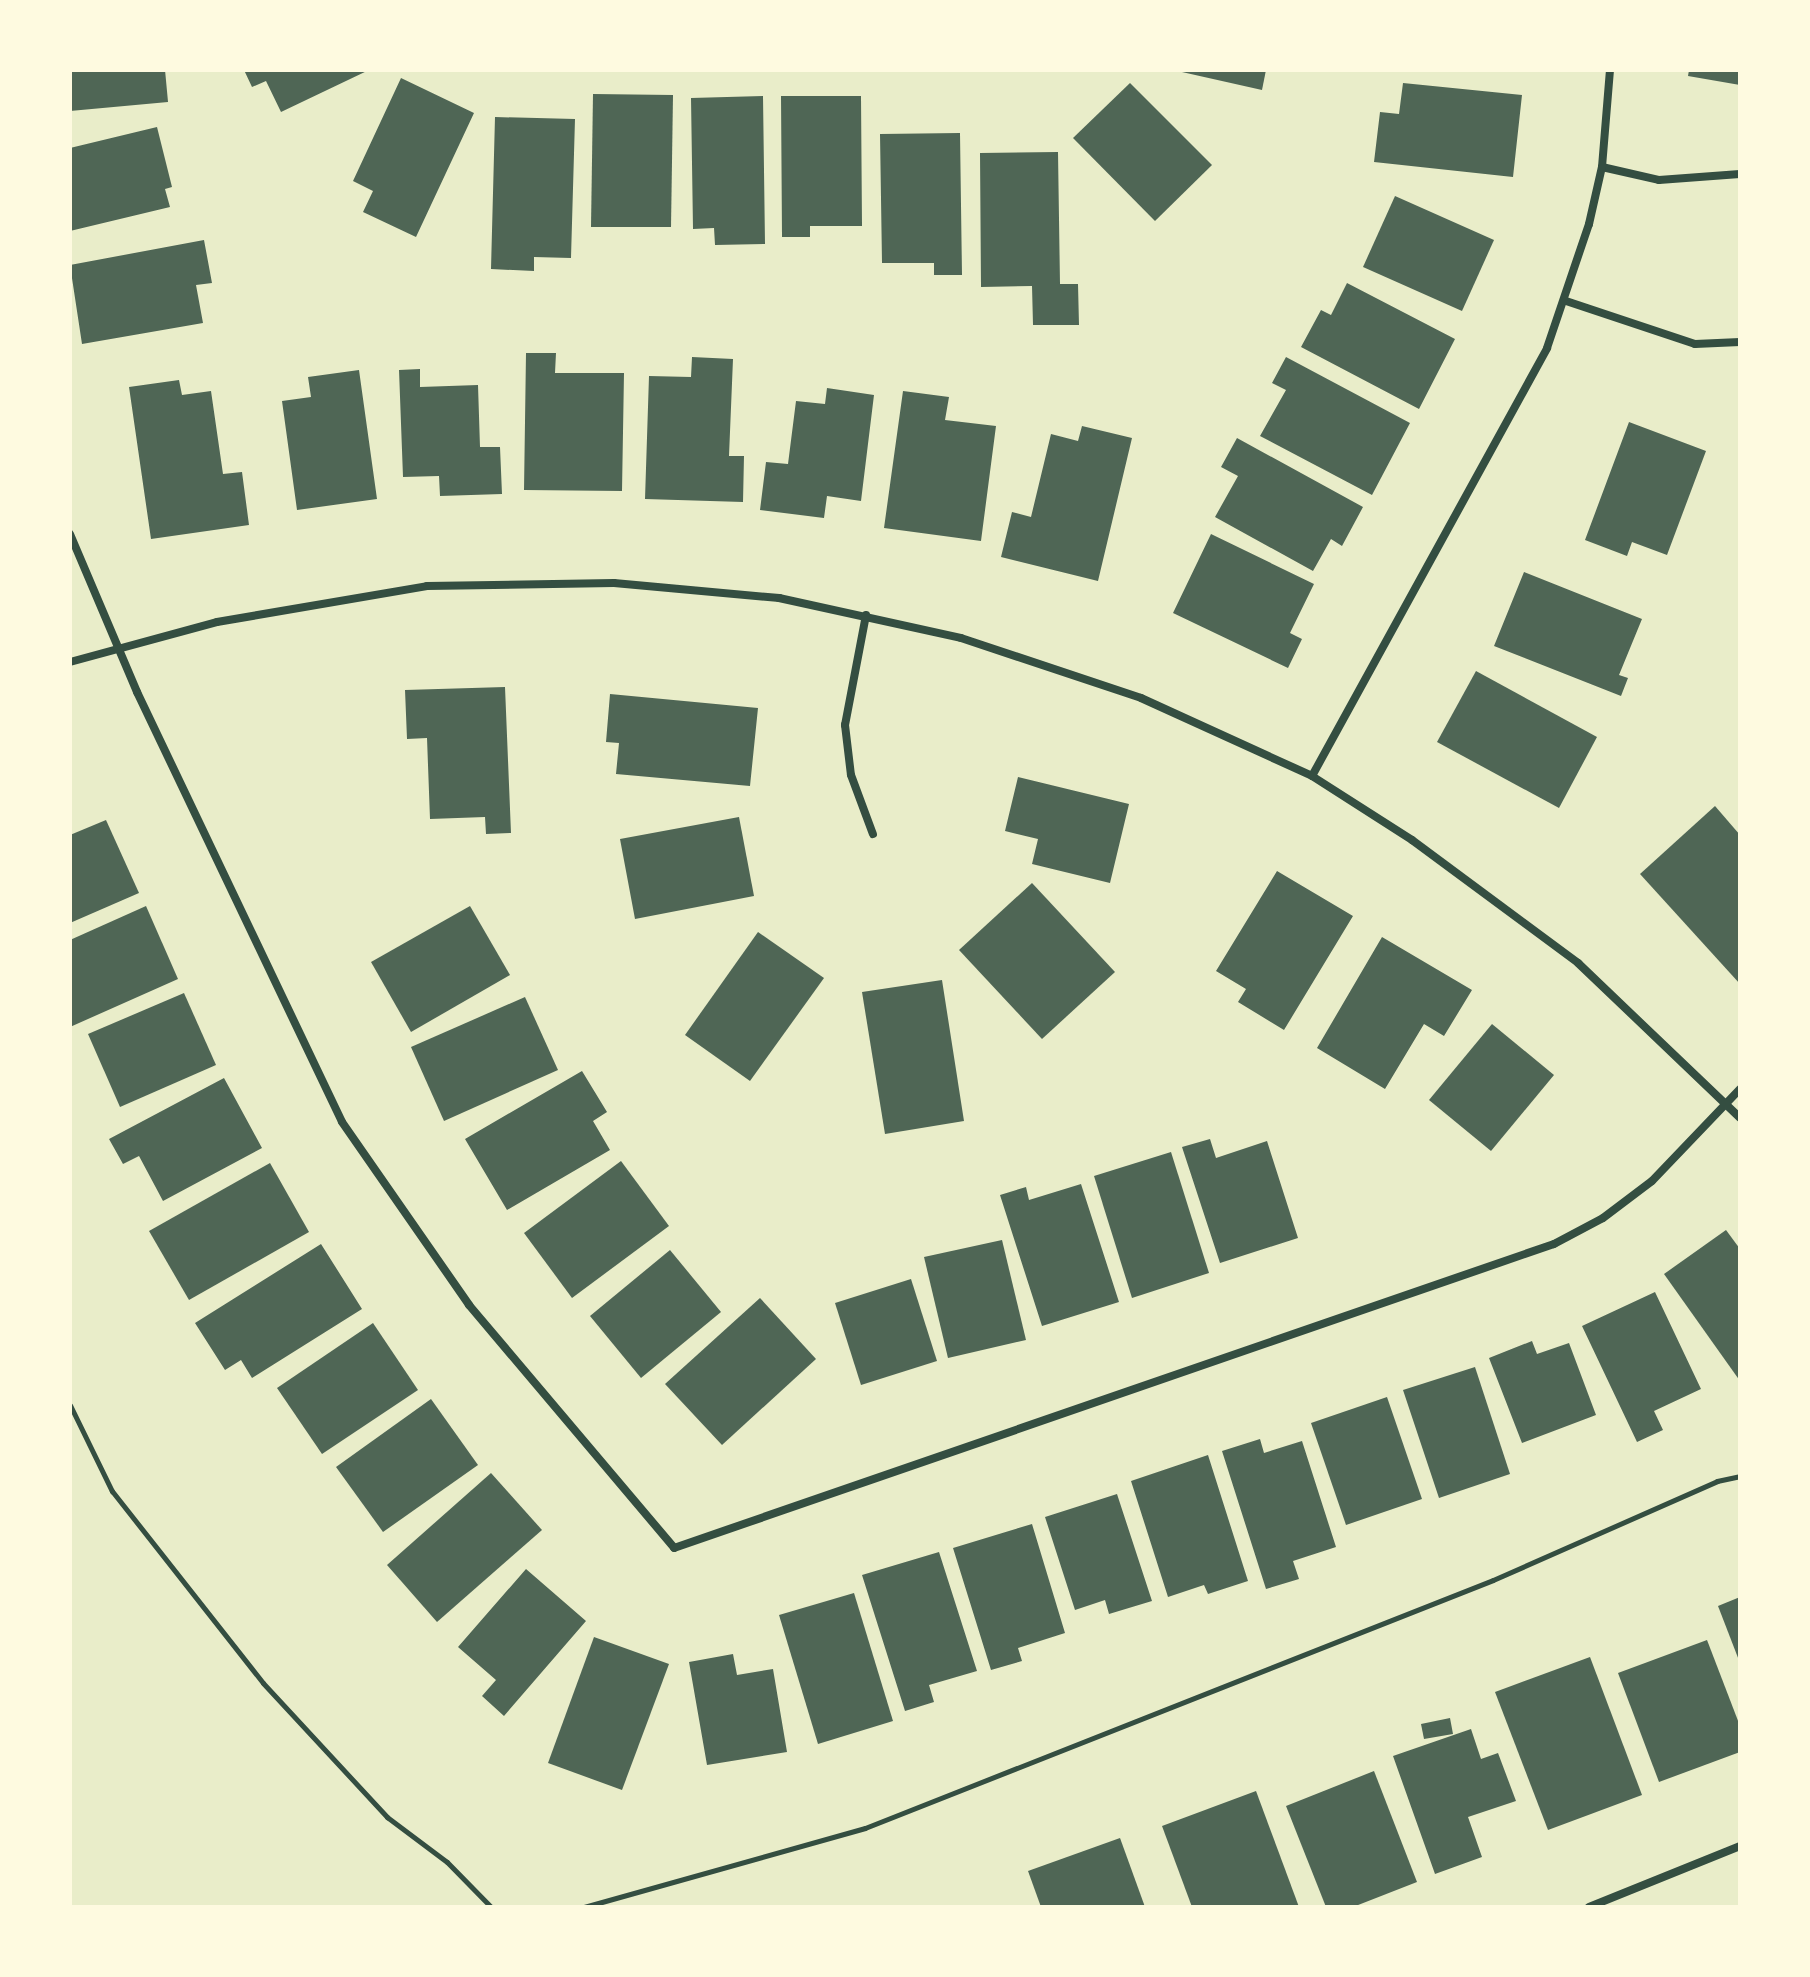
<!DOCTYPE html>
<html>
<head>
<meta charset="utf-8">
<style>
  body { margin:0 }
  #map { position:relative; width:1810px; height:1977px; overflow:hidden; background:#e9edc9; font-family:Helvetica,sans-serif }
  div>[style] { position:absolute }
  .building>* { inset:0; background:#4f6655 }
  .path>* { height:5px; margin:-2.5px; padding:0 2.5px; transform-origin:2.5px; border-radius:2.5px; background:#344e41 }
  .minor>* { height:8px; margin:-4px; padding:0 4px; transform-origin:4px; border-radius:4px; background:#344e41 }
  span { translate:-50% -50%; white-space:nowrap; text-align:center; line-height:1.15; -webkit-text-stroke:6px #fefae0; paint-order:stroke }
  .frame { position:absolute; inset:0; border:72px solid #fefae0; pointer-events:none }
</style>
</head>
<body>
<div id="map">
  <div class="building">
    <div style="clip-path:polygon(70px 70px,165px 70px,168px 102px,70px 111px)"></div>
    <div style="clip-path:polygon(244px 70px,369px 70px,281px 112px,266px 81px,252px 87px)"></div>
    <div style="clip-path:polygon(1173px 70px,1266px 70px,1262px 90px)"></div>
    <div style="clip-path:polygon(1689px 70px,1740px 70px,1740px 85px,1688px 76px)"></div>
    <div style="clip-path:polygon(401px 78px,474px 113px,416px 237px,363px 212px,373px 191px,353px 181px)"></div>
    <div style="clip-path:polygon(1130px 83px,1212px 165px,1155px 221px,1073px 138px)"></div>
    <div style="clip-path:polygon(1403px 83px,1522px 95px,1513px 177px,1374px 162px,1380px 112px,1399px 114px)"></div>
    <div style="clip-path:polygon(593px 94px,673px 95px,671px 227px,591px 227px)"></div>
    <div style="clip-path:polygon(763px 96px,765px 244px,715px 245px,714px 228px,693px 229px,691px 98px)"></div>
    <div style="clip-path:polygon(781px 96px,861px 96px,862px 226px,810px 226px,810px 237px,782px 237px)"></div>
    <div style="clip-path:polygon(495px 117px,575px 119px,571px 258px,534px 257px,534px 271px,491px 269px)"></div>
    <div style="clip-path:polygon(157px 127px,172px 187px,165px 189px,170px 207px,70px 231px,70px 148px)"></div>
    <div style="clip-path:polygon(960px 133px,962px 275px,934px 275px,934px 263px,882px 263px,880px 134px)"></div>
    <div style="clip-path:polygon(1058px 152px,1060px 284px,1078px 284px,1079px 325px,1033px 325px,1032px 286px,981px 287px,980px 153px)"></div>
    <div style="clip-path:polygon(1395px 196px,1494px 240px,1462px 311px,1363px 267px)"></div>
    <div style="clip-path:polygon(204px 240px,212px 283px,196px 285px,203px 323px,82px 344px,70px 265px)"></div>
    <div style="clip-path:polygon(1347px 283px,1455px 339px,1419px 409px,1301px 347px,1321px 310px,1331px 315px)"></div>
    <div style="clip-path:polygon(526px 353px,556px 353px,555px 373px,624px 373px,622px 491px,524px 490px)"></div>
    <div style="clip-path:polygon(692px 357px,733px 359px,729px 456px,744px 456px,743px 502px,645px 499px,649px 376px,691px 377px)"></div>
    <div style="clip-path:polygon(1286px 357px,1410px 423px,1372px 495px,1260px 436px,1286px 390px,1272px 383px)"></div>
    <div style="clip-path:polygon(420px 369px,420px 387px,478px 385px,480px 447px,500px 447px,502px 494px,440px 496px,439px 476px,403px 477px,399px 370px)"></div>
    <div style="clip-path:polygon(359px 370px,377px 499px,297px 510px,282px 401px,311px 397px,308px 377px)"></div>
    <div style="clip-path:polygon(179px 380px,182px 395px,211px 391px,223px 474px,242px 472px,249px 525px,151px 539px,129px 387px)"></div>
    <div style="clip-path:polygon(827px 388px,874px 395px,861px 501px,827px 496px,824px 518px,760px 510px,766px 462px,788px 464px,796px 401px,825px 404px)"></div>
    <div style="clip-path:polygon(903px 391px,949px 397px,945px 420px,996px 426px,981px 541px,884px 528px)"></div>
    <div style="clip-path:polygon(1629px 422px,1706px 451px,1667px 555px,1632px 542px,1627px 556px,1585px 540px)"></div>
    <div style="clip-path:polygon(1082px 426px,1132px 438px,1098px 581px,1001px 557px,1012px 512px,1031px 517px,1051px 434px,1078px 441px)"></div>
    <div style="clip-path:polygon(1237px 438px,1363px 507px,1342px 546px,1331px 539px,1313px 571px,1215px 517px,1238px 476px,1221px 467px)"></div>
    <div style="clip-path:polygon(1211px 534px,1314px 584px,1290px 633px,1302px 639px,1288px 668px,1173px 613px)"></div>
    <div style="clip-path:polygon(1524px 572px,1642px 619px,1619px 675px,1628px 678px,1621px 696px,1494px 646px)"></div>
    <div style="clip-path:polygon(1476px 671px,1597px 737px,1559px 808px,1437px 742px)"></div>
    <div style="clip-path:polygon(505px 687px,511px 833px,486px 834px,485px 817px,430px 819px,427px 738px,407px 739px,405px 690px)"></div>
    <div style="clip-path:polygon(610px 694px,758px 708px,750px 786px,616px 774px,619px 743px,606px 742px)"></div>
    <div style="clip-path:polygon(1018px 777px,1129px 804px,1110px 883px,1032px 864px,1038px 839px,1005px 831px)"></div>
    <div style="clip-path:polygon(1715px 806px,1740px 835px,1740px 984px,1640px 874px)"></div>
    <div style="clip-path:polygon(739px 817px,754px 896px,635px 919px,620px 839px)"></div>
    <div style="clip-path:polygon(106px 820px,139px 893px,70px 923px,70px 835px)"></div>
    <div style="clip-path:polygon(1277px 871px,1353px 916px,1284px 1030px,1238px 1002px,1246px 989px,1216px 971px)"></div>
    <div style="clip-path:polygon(1032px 883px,1115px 972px,1042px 1039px,959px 950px)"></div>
    <div style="clip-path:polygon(146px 906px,178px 979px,70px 1027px,70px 940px)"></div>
    <div style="clip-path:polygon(470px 906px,510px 975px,411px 1032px,371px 962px)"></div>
    <div style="clip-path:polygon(758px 932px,824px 978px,750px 1081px,685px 1035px)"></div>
    <div style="clip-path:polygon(1382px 937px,1472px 990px,1444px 1036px,1424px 1024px,1385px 1089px,1317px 1048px)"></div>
    <div style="clip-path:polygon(942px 980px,964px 1121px,885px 1134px,862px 992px)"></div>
    <div style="clip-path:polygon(184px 993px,216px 1065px,120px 1107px,88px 1034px)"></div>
    <div style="clip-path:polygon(525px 997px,558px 1070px,444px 1121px,411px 1047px)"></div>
    <div style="clip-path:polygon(1492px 1024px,1554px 1075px,1491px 1151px,1429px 1100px)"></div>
    <div style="clip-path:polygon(582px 1071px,607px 1112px,593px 1121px,610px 1150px,507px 1210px,465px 1139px)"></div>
    <div style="clip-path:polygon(224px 1078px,262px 1148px,163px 1201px,139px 1156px,123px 1164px,109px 1139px)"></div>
    <div style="clip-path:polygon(1210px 1139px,1216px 1158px,1267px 1141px,1298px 1238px,1220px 1263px,1182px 1147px)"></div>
    <div style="clip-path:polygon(1171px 1152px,1209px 1273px,1132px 1298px,1094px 1176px)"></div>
    <div style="clip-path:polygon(621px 1161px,669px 1226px,572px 1298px,524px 1233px)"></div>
    <div style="clip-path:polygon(270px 1163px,309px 1232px,189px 1300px,149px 1231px)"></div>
    <div style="clip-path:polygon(1081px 1184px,1119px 1302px,1042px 1326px,1000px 1195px,1026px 1187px,1029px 1200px)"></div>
    <div style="clip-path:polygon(1726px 1230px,1740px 1249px,1740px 1381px,1664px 1274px)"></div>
    <div style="clip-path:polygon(1002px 1240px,1026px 1340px,948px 1358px,924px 1257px)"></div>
    <div style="clip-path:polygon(321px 1244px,362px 1309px,252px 1378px,241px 1360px,225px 1370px,195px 1323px)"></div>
    <div style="clip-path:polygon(670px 1250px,721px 1312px,641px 1378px,590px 1316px)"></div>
    <div style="clip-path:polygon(911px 1279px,937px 1361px,861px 1385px,835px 1303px)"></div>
    <div style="clip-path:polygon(1655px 1292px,1701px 1389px,1654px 1411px,1663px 1430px,1637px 1442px,1582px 1326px)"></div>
    <div style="clip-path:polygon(760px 1298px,816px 1359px,722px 1445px,665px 1384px)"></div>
    <div style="clip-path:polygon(373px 1323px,418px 1390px,322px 1454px,277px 1388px)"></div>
    <div style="clip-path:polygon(1532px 1341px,1537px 1354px,1569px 1343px,1596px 1415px,1522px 1443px,1489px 1358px)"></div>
    <div style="clip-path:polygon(1475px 1367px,1510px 1474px,1439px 1498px,1403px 1390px)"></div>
    <div style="clip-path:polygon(1387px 1397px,1422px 1499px,1346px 1525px,1311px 1423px)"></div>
    <div style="clip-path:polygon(431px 1399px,478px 1465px,383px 1532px,336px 1467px)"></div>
    <div style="clip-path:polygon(1260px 1439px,1264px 1453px,1302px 1441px,1336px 1547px,1293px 1561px,1299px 1579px,1266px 1589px,1222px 1451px)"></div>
    <div style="clip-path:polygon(1208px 1455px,1248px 1581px,1208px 1594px,1204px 1585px,1168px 1597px,1131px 1481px)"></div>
    <div style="clip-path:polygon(491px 1473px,542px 1530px,437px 1622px,387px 1565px)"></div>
    <div style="clip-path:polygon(1117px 1494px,1152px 1601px,1109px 1614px,1105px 1600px,1075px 1610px,1045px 1517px)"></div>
    <div style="clip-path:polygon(1032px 1524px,1065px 1633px,1018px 1648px,1022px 1661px,991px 1670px,953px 1548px)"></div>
    <div style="clip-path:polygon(939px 1552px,977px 1671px,929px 1685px,934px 1702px,905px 1711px,862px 1575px)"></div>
    <div style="clip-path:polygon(526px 1569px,586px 1621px,504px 1716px,482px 1696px,496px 1680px,458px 1647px)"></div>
    <div style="clip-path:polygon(854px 1593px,893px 1721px,818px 1744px,779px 1615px)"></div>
    <div style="clip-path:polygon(1740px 1597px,1740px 1663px,1718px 1606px)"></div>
    <div style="clip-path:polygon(594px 1637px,669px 1664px,622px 1790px,548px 1763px)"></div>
    <div style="clip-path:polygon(1707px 1640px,1740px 1726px,1740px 1752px,1659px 1782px,1618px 1673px)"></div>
    <div style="clip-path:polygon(733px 1654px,737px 1675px,773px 1669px,787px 1752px,707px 1765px,689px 1662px)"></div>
    <div style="clip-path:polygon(1590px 1657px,1642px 1795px,1548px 1830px,1495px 1692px)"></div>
    <div style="clip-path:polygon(1450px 1718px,1453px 1734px,1424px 1739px,1421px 1724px)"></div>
    <div style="clip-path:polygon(1471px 1729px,1481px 1759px,1498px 1753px,1516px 1801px,1468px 1817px,1482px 1857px,1435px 1874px,1393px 1756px)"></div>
    <div style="clip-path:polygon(1374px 1771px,1417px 1882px,1353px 1907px,1326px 1907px,1286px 1806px)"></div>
    <div style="clip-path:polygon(1256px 1791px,1299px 1907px,1192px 1907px,1162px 1826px)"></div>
    <div style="clip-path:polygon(1120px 1838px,1145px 1907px,1041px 1907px,1028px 1871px)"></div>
  </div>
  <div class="path">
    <div style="left:70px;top:1405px;width:96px;rotate:64deg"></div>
    <div style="left:112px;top:1491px;width:244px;rotate:51.8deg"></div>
    <div style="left:263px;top:1683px;width:183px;rotate:47.2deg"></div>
    <div style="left:387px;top:1817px;width:75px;rotate:36.9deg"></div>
    <div style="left:447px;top:1862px;width:63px;rotate:45.6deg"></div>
    <div style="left:584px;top:1907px;width:292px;rotate:-15.7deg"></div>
    <div style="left:865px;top:1828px;width:675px;rotate:-21.55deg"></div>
    <div style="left:1493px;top:1580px;width:245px;rotate:-23.8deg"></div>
    <div style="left:1717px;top:1481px;width:24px;rotate:-12deg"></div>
  </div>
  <div class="minor">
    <div style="left:1602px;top:167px;width:58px;rotate:12.8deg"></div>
    <div style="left:1659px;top:180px;width:81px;rotate:-4.2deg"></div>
    <div style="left:1566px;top:301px;width:136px;rotate:18.4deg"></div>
    <div style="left:1695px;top:344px;width:45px;rotate:-2.5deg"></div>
    <div style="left:70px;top:534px;width:172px;rotate:67deg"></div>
    <div style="left:137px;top:692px;width:476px;rotate:64.5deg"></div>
    <div style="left:342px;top:1122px;width:223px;rotate:55.2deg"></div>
    <div style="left:469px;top:1305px;width:318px;rotate:49.8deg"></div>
    <div style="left:674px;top:1548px;width:931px;rotate:-19.06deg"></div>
    <div style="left:1554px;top:1244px;width:55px;rotate:-28deg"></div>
    <div style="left:1603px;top:1218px;width:61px;rotate:-37.1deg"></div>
    <div style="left:1652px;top:1181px;width:127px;rotate:-46.3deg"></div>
    <div style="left:866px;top:615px;width:112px;rotate:100.8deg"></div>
    <div style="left:845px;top:725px;width:50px;rotate:83.2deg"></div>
    <div style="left:851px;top:775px;width:63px;rotate:69.6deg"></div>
    <div style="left:70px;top:662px;width:152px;rotate:-15.2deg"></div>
    <div style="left:217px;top:622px;width:213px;rotate:-9.7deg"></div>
    <div style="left:427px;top:586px;width:187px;rotate:-0.9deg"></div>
    <div style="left:614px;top:583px;width:166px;rotate:5.2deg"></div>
    <div style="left:779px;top:598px;width:186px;rotate:12.4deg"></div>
    <div style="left:961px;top:638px;width:190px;rotate:18.4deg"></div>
    <div style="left:1141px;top:698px;width:188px;rotate:24.5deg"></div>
    <div style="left:1312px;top:776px;width:119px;rotate:32.6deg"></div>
    <div style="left:1412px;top:840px;width:207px;rotate:36.5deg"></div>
    <div style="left:1578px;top:963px;width:224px;rotate:43.7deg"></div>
    <div style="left:1312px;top:776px;width:488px;rotate:-61.2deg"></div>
    <div style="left:1547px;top:348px;width:131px;rotate:-71.3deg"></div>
    <div style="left:1589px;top:224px;width:58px;rotate:-77.2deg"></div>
    <div style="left:1602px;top:167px;width:97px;rotate:-85.3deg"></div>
    <div style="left:1589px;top:1907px;width:163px;rotate:-22deg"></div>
  </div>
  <div class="frame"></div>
</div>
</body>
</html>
